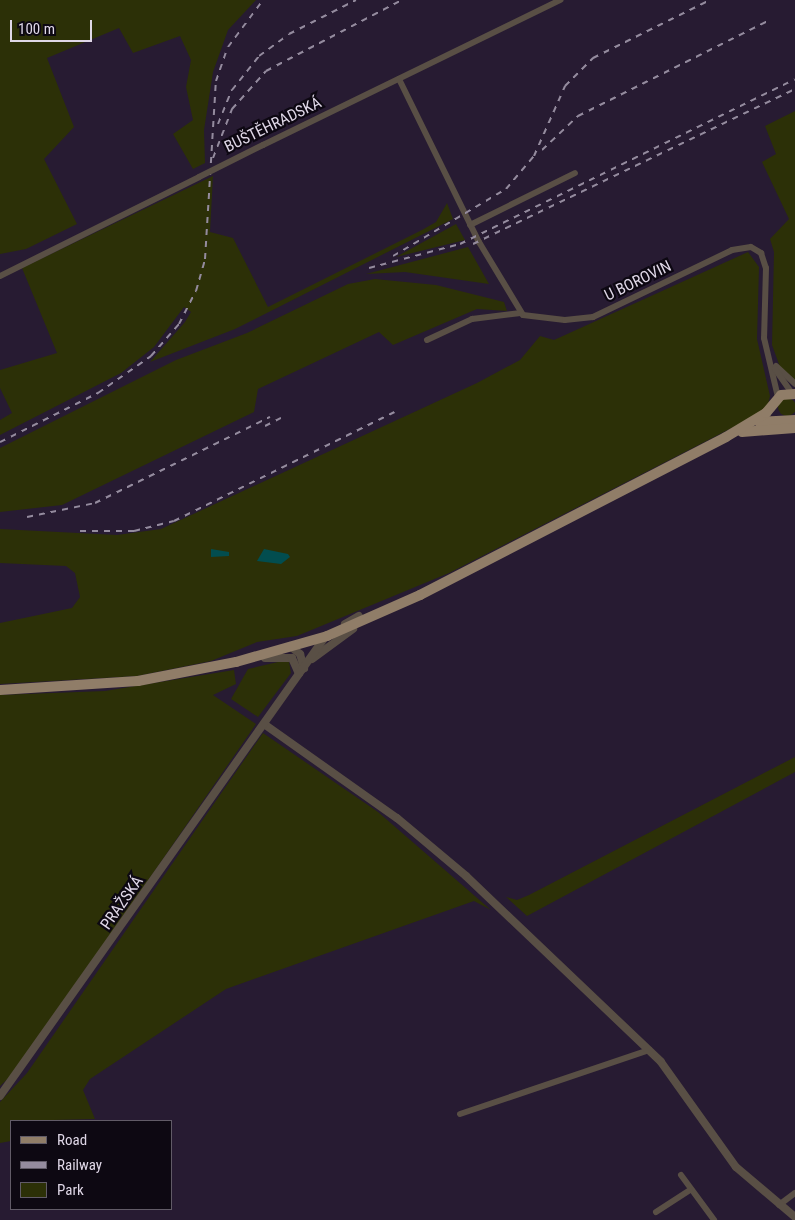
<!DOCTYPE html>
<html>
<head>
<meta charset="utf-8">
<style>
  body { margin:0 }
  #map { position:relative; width:795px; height:1220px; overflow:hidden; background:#271b32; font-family:"Roboto Condensed",sans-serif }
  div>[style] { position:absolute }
  .green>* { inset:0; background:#2c3007 }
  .round { border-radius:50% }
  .water>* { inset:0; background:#024d4f }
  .minor>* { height:6px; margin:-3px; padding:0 3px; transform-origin:3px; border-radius:3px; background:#594f45 }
  .tertiary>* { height:8px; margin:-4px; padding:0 4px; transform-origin:4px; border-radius:4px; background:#594f45 }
  .primary>* { height:10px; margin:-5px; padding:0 5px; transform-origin:5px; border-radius:5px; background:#907d68 }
  .rail>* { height:2px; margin-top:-1px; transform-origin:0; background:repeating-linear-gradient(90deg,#948b9e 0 6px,transparent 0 12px) }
  .minor-bridge>* { height:6px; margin:-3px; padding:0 3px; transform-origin:3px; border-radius:3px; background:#594f45 }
  span { translate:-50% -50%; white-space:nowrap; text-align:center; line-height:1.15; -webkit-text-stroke:4.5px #0d0812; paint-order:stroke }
  .street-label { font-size:16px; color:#dfd7e7 }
  .legend { position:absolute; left:10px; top:1120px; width:162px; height:90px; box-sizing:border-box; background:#0d0812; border:1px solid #615b67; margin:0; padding:6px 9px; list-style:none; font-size:15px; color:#dfd7e7 }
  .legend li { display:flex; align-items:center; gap:10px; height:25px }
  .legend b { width:25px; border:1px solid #615b67 }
  .scale { position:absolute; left:10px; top:20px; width:82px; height:22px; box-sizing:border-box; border:2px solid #dfd7e7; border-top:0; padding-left:6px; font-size:15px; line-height:18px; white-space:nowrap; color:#dfd7e7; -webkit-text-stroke:4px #0d0812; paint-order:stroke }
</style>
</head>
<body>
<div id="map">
  <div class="green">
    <div style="clip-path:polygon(0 0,256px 0,228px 30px,213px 72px,204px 130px,205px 163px,193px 169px,173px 134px,193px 120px,186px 87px,191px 60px,180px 36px,133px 53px,119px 28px,47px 58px,74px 127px,44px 159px,77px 224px,26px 249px,0 254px)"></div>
    <div style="clip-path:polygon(795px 111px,795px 380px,780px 367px,772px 345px,774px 252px,770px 239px,789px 219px,762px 162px,776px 154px,765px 126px)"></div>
    <div style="clip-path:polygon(213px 176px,210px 232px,233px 238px,268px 307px,422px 230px,436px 222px,447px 203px,453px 219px,235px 329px,150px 362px,185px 322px,191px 312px,184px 307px,154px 347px,121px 373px,0 435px,0 420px,12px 413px,0 388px,0 370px,57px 353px,22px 268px)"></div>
    <div style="clip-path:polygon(456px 224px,465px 240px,396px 257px)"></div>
    <div style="clip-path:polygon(468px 247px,489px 284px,405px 272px,366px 274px)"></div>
    <div style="clip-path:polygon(748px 252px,759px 267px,757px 339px,770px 396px,767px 409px,755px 416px,449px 573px,297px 636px,257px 642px,211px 661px,137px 676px,0 684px,0 623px,72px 608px,80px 597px,75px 573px,66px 566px,0 563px,0 529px,117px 535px,161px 529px,477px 383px,520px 360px,540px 336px,554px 340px)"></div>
    <div style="clip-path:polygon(375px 279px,436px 285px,504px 302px,507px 311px,477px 309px,393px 345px,379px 332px,258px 389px,254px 412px,62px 505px,0 512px,0 448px,176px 360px,247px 333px,348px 284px)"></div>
    <div class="round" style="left:778px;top:398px;width:18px;height:18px"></div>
    <div style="clip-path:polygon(278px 662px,289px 662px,291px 673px,258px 717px,231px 699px,248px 669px)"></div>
    <div style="clip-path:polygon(234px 670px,236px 684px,213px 695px,256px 724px,18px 1069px,0 1086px,0 695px,105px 691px)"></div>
    <div style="clip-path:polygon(263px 733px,378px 812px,491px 910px,474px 901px,226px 989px,90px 1079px,83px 1090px,95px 1119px,11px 1121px,11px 1141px,0 1143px,0 1102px,27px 1073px)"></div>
    <div style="clip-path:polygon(795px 757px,795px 772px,527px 916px,506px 897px,517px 900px,529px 895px)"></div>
  </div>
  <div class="water">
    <div style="clip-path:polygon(211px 549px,229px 552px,229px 556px,211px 557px)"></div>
    <div style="clip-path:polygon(264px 549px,288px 554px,290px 557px,281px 564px,257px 561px)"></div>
  </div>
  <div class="minor">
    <div style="left:399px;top:79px;width:182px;rotate:63.9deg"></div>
    <div style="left:479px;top:242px;width:85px;rotate:58.9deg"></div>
    <div style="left:523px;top:315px;width:42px;rotate:6.8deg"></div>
    <div style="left:565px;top:320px;width:28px;rotate:-6deg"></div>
    <div style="left:593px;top:317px;width:154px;rotate:-25.7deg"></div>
    <div style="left:732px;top:250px;width:19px;rotate:-9deg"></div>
    <div style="left:751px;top:247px;width:12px;rotate:31deg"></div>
    <div style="left:761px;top:253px;width:16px;rotate:72deg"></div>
    <div style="left:766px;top:268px;width:70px;rotate:91.6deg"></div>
    <div style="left:764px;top:338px;width:61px;rotate:76.7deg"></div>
    <div style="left:263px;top:145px;width:331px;rotate:-26deg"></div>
    <div style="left:470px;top:225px;width:117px;rotate:-26.3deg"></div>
    <div style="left:0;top:276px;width:222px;rotate:-26.4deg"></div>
    <div style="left:427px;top:340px;width:50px;rotate:-25deg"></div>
    <div style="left:472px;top:319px;width:49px;rotate:-7deg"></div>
    <div style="left:776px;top:366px;width:26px;rotate:43deg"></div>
    <div style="left:775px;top:369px;width:29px;rotate:55deg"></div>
    <div style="left:460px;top:1114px;width:200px;rotate:-18.7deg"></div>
    <div style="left:681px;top:1175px;width:56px;rotate:53.7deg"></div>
    <div style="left:779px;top:1205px;width:20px;rotate:-37deg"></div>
    <div style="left:656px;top:1212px;width:40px;rotate:-32.9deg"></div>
  </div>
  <div class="tertiary">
    <div style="left:345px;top:624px;width:16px;rotate:-30deg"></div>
    <div style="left:290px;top:646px;width:13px;rotate:39deg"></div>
    <div style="left:300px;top:654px;width:15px;rotate:74deg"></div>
    <div style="left:265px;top:658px;width:27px"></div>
    <div style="left:292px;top:658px;width:17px;rotate:66deg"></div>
    <div style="left:312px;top:659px;width:51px;rotate:-36.2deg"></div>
    <div style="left:264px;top:724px;width:163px;rotate:35.3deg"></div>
    <div style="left:397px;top:818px;width:90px;rotate:40deg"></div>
    <div style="left:466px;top:876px;width:269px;rotate:43.6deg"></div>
    <div style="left:661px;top:1062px;width:129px;rotate:54.5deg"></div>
    <div style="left:736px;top:1167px;width:77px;rotate:40.3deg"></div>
    <div style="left:0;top:1096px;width:562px;rotate:-54.7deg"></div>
  </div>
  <div class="primary">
    <div style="left:759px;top:422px;width:36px;rotate:-3deg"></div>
    <div style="left:742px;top:432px;width:53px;rotate:-4.3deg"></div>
    <div style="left:0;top:690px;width:138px;rotate:-3.7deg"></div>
    <div style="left:138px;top:681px;width:100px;rotate:-11deg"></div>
    <div style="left:236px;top:662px;width:95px;rotate:-15.9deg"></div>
    <div style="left:327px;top:636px;width:102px;rotate:-23.8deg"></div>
    <div style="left:420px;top:595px;width:344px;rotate:-27.3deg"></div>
    <div style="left:726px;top:437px;width:47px;rotate:-31deg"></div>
    <div style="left:766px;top:413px;width:23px;rotate:-50deg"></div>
    <div style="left:781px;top:395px;width:14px;rotate:-4deg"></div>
  </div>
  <div class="rail">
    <div style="left:218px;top:124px;width:37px;rotate:-68deg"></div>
    <div style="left:232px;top:90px;width:43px;rotate:-51.5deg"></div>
    <div style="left:259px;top:56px;width:37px;rotate:-36deg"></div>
    <div style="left:289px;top:34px;width:75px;rotate:-26.9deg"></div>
    <div style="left:542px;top:150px;width:50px;rotate:-43.4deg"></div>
    <div style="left:578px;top:116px;width:215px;rotate:-26.6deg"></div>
    <div style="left:213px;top:158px;width:53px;rotate:-68.8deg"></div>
    <div style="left:232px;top:109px;width:51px;rotate:-48.2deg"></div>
    <div style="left:266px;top:71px;width:153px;rotate:-27.6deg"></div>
    <div style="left:473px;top:244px;width:357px;rotate:-25.7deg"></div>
    <div style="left:393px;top:256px;width:131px;rotate:-30.7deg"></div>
    <div style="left:506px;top:189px;width:43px;rotate:-49.7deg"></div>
    <div style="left:534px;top:156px;width:77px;rotate:-66.1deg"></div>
    <div style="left:565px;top:86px;width:40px;rotate:-45deg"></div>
    <div style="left:593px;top:58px;width:131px;rotate:-26.4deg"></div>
    <div style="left:369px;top:268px;width:94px;rotate:-14.8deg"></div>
    <div style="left:460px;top:244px;width:373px;rotate:-26.2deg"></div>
    <div style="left:265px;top:426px;width:18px;rotate:-27deg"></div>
    <div style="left:0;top:442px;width:110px;rotate:-26.6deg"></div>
    <div style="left:98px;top:393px;width:65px;rotate:-34.9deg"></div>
    <div style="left:151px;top:356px;width:43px;rotate:-48.8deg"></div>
    <div style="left:179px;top:324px;width:37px;rotate:-63deg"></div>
    <div style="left:196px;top:291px;width:33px;rotate:-74deg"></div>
    <div style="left:205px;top:259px;width:178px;rotate:-86.5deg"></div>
    <div style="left:216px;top:81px;width:36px;rotate:-71deg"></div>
    <div style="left:228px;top:47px;width:59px;rotate:-53.3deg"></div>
    <div style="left:27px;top:517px;width:69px;rotate:-11.6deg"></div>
    <div style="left:95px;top:503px;width:195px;rotate:-26.2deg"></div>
    <div style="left:80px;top:531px;width:54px"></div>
    <div style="left:134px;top:531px;width:41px;rotate:-14deg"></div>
    <div style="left:174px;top:521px;width:246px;rotate:-26.3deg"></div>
  </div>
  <div class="minor-bridge">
    <div style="left:199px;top:177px;width:72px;rotate:-26.6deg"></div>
  </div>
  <div class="street-label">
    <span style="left:273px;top:125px;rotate:-26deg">BUŠTĚHRADSKÁ</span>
    <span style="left:638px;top:281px;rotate:-26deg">U BOROVIN</span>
    <span style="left:122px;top:903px;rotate:-55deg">PRAŽSKÁ</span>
  </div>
  <ul class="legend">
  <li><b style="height:6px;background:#907d68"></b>Road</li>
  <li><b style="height:6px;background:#948b9e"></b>Railway</li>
  <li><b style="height:14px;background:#2c3007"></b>Park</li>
  </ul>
  <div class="scale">100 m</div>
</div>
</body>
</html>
